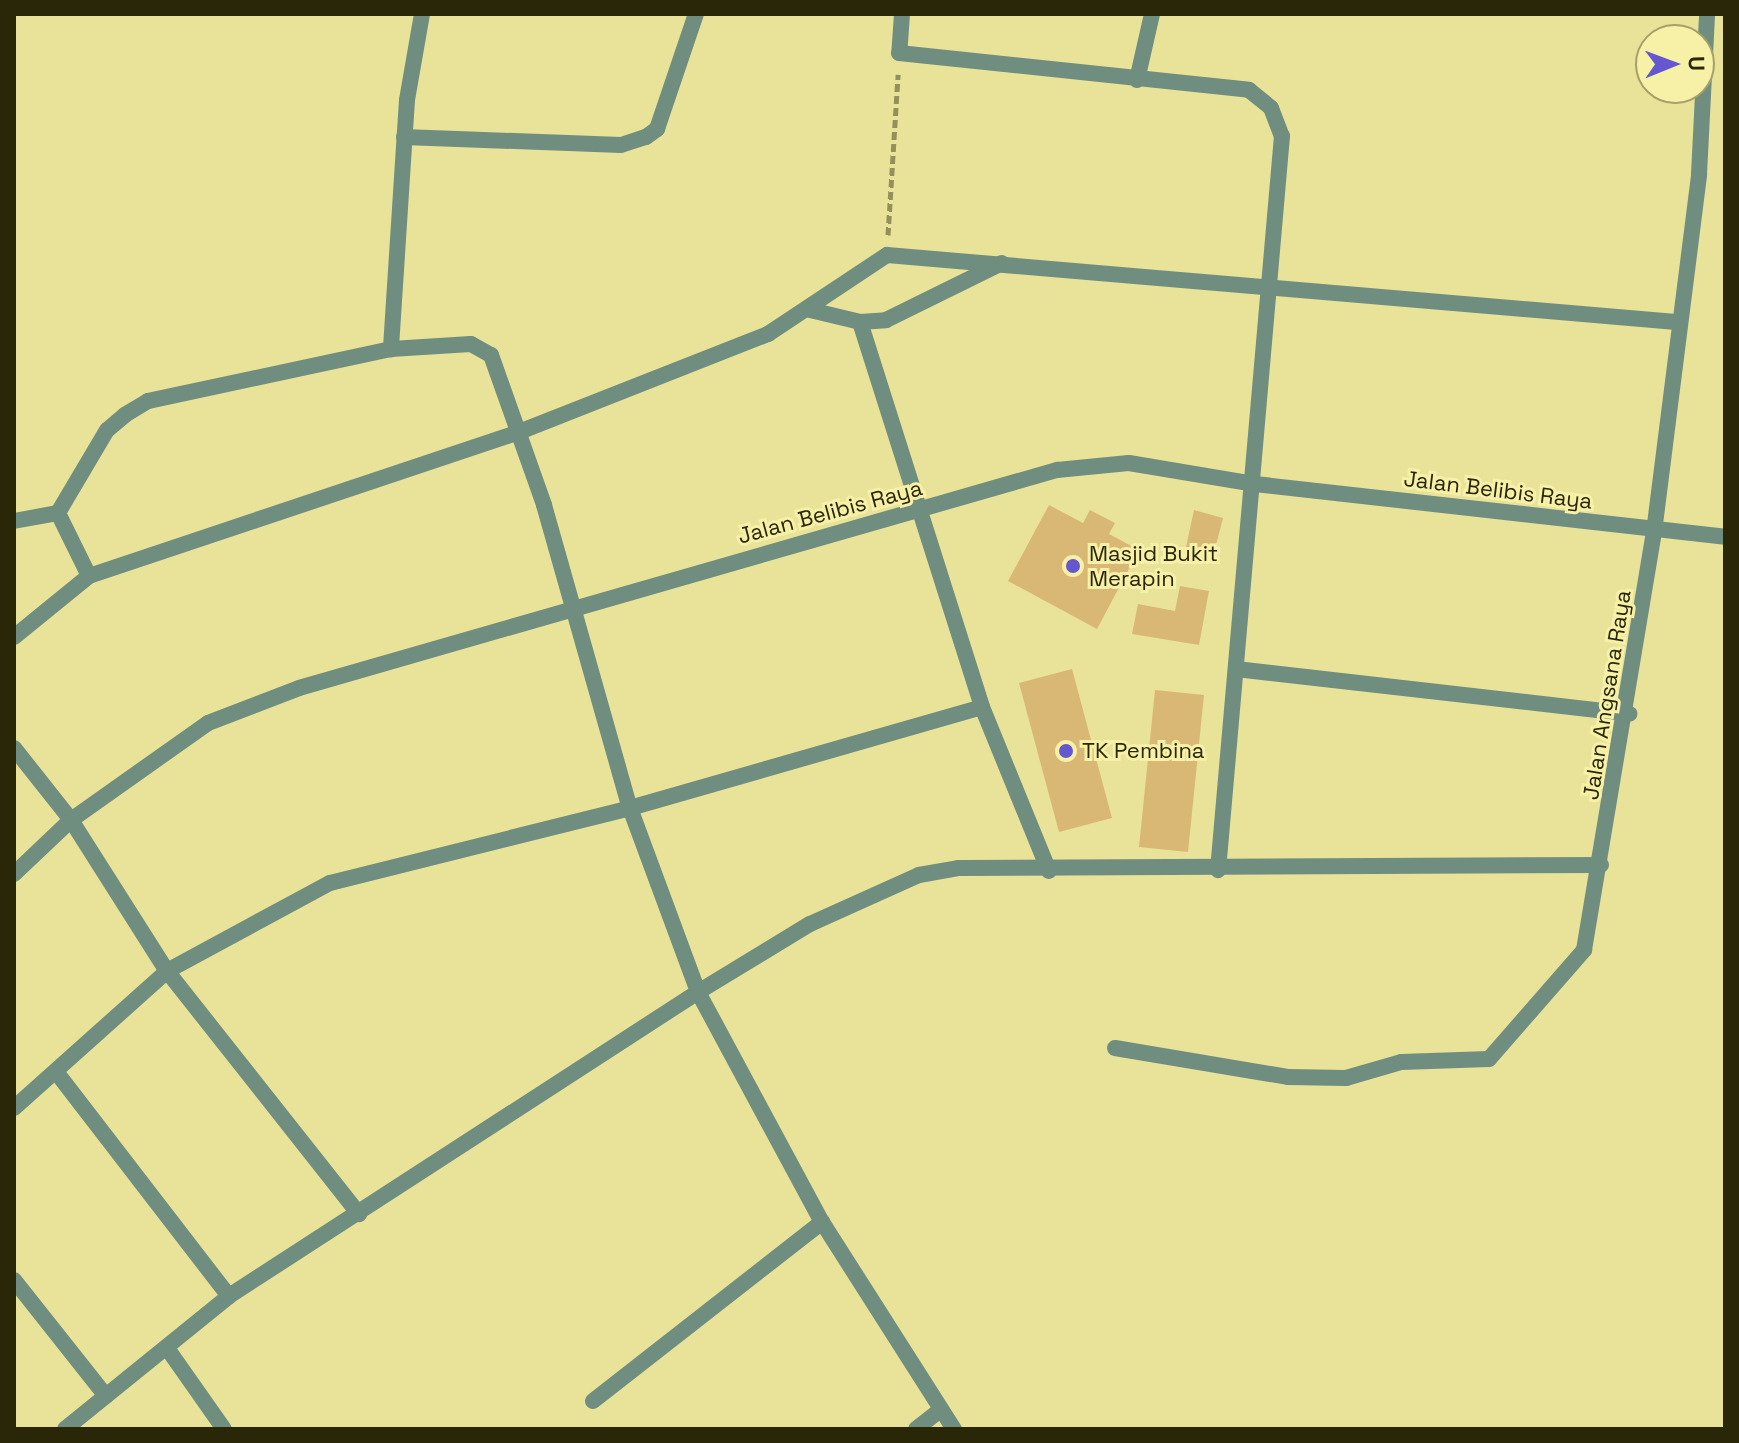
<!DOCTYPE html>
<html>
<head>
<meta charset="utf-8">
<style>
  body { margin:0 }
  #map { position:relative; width:1739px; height:1443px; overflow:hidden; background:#e9e39a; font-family:"Space Grotesk",sans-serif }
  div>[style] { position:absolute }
  .building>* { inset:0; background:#d9b876 }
  .path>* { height:5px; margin-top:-2.5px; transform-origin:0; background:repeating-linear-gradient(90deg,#94905a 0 8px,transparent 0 12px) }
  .minor>* { height:16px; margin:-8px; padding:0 8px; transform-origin:8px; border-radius:8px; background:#708e7f }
  .dots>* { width:22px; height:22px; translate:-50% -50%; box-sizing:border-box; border:4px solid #f7f0a7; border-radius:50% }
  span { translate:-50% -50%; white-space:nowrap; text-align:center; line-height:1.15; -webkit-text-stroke:6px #f7f0a7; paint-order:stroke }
  .street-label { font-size:22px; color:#2a2709 }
  .poi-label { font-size:22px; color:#2a2709 }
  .left { translate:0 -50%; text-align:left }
  .frame { position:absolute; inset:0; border:16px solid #2a2709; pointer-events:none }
  .north { position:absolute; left:1635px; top:24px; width:80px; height:80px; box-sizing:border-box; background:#f7f0a7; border:2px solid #a5a068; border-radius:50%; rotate:89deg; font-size:22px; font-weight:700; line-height:32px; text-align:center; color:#2a2709 }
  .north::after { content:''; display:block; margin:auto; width:28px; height:36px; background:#6457d0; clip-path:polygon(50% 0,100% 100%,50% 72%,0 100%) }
</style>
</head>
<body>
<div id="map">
  <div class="building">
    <div style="clip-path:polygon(1049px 505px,1083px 523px,1090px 510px,1115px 523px,1109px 534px,1139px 550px,1097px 629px,1008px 581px)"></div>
    <div style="clip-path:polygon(1194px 510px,1223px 518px,1214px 553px,1186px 547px)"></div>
    <div style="clip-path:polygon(1180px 586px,1209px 591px,1199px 645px,1132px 634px,1138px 604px,1175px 611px)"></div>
    <div style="clip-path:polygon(1072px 669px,1112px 818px,1059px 832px,1019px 683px)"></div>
    <div style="clip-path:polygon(1155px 690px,1204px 695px,1188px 852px,1139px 847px)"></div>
  </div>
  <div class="path">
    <div style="left:888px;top:235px;width:161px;rotate:-86.4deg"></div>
  </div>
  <div class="minor">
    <div style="left:422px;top:14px;width:87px;rotate:99.9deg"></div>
    <div style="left:407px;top:100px;width:250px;rotate:93.7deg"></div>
    <div style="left:391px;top:349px;width:80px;rotate:-3.6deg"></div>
    <div style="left:471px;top:344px;width:23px;rotate:29deg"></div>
    <div style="left:491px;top:355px;width:159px;rotate:70.5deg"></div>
    <div style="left:544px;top:505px;width:315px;rotate:74.2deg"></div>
    <div style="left:630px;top:808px;width:196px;rotate:69.7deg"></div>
    <div style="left:698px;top:992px;width:261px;rotate:61.7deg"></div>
    <div style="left:822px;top:1222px;width:246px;rotate:57.5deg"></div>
    <div style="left:902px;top:14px;width:39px;rotate:94deg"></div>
    <div style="left:899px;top:53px;width:352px;rotate:6deg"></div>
    <div style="left:1249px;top:90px;width:28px;rotate:39deg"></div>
    <div style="left:1271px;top:108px;width:30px;rotate:69deg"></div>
    <div style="left:1282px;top:136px;width:737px;rotate:94.98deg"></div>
    <div style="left:1137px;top:80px;width:68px;rotate:-77.2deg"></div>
    <div style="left:404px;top:137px;width:217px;rotate:2.1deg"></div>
    <div style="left:621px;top:145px;width:26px;rotate:-18deg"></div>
    <div style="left:646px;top:137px;width:14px;rotate:-36deg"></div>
    <div style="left:657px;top:129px;width:121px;rotate:-71.3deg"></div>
    <div style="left:806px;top:309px;width:56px;rotate:13.5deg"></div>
    <div style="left:860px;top:322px;width:26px;rotate:-4deg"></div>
    <div style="left:886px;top:320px;width:129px;rotate:-26.2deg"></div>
    <div style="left:860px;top:322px;width:404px;rotate:72.4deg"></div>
    <div style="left:982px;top:707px;width:177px;rotate:67.8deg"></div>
    <div style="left:391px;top:349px;width:249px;rotate:167.9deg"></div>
    <div style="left:148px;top:401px;width:27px;rotate:149deg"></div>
    <div style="left:125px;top:415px;width:23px;rotate:140deg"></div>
    <div style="left:107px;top:430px;width:96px;rotate:120.6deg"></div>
    <div style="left:58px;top:513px;width:70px;rotate:63.8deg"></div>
    <div style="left:89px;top:576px;width:453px;rotate:-18.5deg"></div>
    <div style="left:519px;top:432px;width:268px;rotate:-21.5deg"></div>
    <div style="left:768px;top:334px;width:143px;rotate:-33.6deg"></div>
    <div style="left:887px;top:255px;width:792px;rotate:4.85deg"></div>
    <div style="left:14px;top:521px;width:45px;rotate:-10.3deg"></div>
    <div style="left:14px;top:637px;width:97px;rotate:-39.1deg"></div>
    <div style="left:1236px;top:669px;width:396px;rotate:6.5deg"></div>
    <div style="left:14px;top:748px;width:92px;rotate:51.6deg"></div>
    <div style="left:71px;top:820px;width:179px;rotate:57.6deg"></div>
    <div style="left:167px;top:971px;width:310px;rotate:51.7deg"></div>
    <div style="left:14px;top:874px;width:79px;rotate:-43.5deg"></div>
    <div style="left:71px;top:820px;width:168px;rotate:-35.3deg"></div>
    <div style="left:208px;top:723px;width:97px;rotate:-21deg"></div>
    <div style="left:299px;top:688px;width:789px;rotate:-16.05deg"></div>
    <div style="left:1057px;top:470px;width:72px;rotate:-5.6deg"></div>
    <div style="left:1129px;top:463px;width:128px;rotate:9.5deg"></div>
    <div style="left:1255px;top:484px;width:473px;rotate:6.4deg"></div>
    <div style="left:1115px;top:1048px;width:175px;rotate:9.5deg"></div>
    <div style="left:1288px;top:1077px;width:58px;rotate:1deg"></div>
    <div style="left:1346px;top:1078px;width:57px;rotate:-16.2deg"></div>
    <div style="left:1401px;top:1062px;width:88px;rotate:-2deg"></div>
    <div style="left:1489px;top:1059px;width:145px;rotate:-48.9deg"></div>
    <div style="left:1584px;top:950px;width:424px;rotate:-80.5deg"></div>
    <div style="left:1654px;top:532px;width:361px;rotate:-82.8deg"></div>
    <div style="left:1699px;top:174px;width:160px;rotate:-87.1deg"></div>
    <div style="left:57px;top:1073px;width:282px;rotate:52.4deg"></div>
    <div style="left:14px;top:1108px;width:205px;rotate:-41.8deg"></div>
    <div style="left:167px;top:971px;width:185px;rotate:-28.4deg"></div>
    <div style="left:330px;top:883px;width:309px;rotate:-14deg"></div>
    <div style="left:630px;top:808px;width:366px;rotate:-16deg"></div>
    <div style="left:14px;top:1280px;width:148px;rotate:51.6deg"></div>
    <div style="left:167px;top:1348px;width:99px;rotate:54.9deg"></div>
    <div style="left:593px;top:1401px;width:291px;rotate:-38deg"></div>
    <div style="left:65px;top:1429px;width:211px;rotate:-39deg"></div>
    <div style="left:229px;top:1296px;width:559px;rotate:-32.95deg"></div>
    <div style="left:698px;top:992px;width:131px;rotate:-31.3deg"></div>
    <div style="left:810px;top:924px;width:120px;rotate:-24.2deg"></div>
    <div style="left:919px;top:875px;width:41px;rotate:-9.9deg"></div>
    <div style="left:959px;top:868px;width:642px;rotate:-0.27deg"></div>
    <div style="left:916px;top:1429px;width:28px;rotate:-38deg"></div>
  </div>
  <div class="dots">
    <div style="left:1073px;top:566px;background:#6457d0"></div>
    <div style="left:1066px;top:751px;background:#6457d0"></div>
  </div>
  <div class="street-label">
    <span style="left:1498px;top:490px;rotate:7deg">Jalan Belibis Raya</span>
    <span style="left:830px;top:512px;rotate:-15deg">Jalan Belibis Raya</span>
    <span style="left:1607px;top:695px;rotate:-81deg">Jalan Angsana Raya</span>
  </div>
  <div class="poi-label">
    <span class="left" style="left:1089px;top:566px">Masjid Bukit<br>Merapin</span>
    <span class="left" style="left:1082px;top:751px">TK Pembina</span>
  </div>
  <div class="frame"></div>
  <div class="north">U</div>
</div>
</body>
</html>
